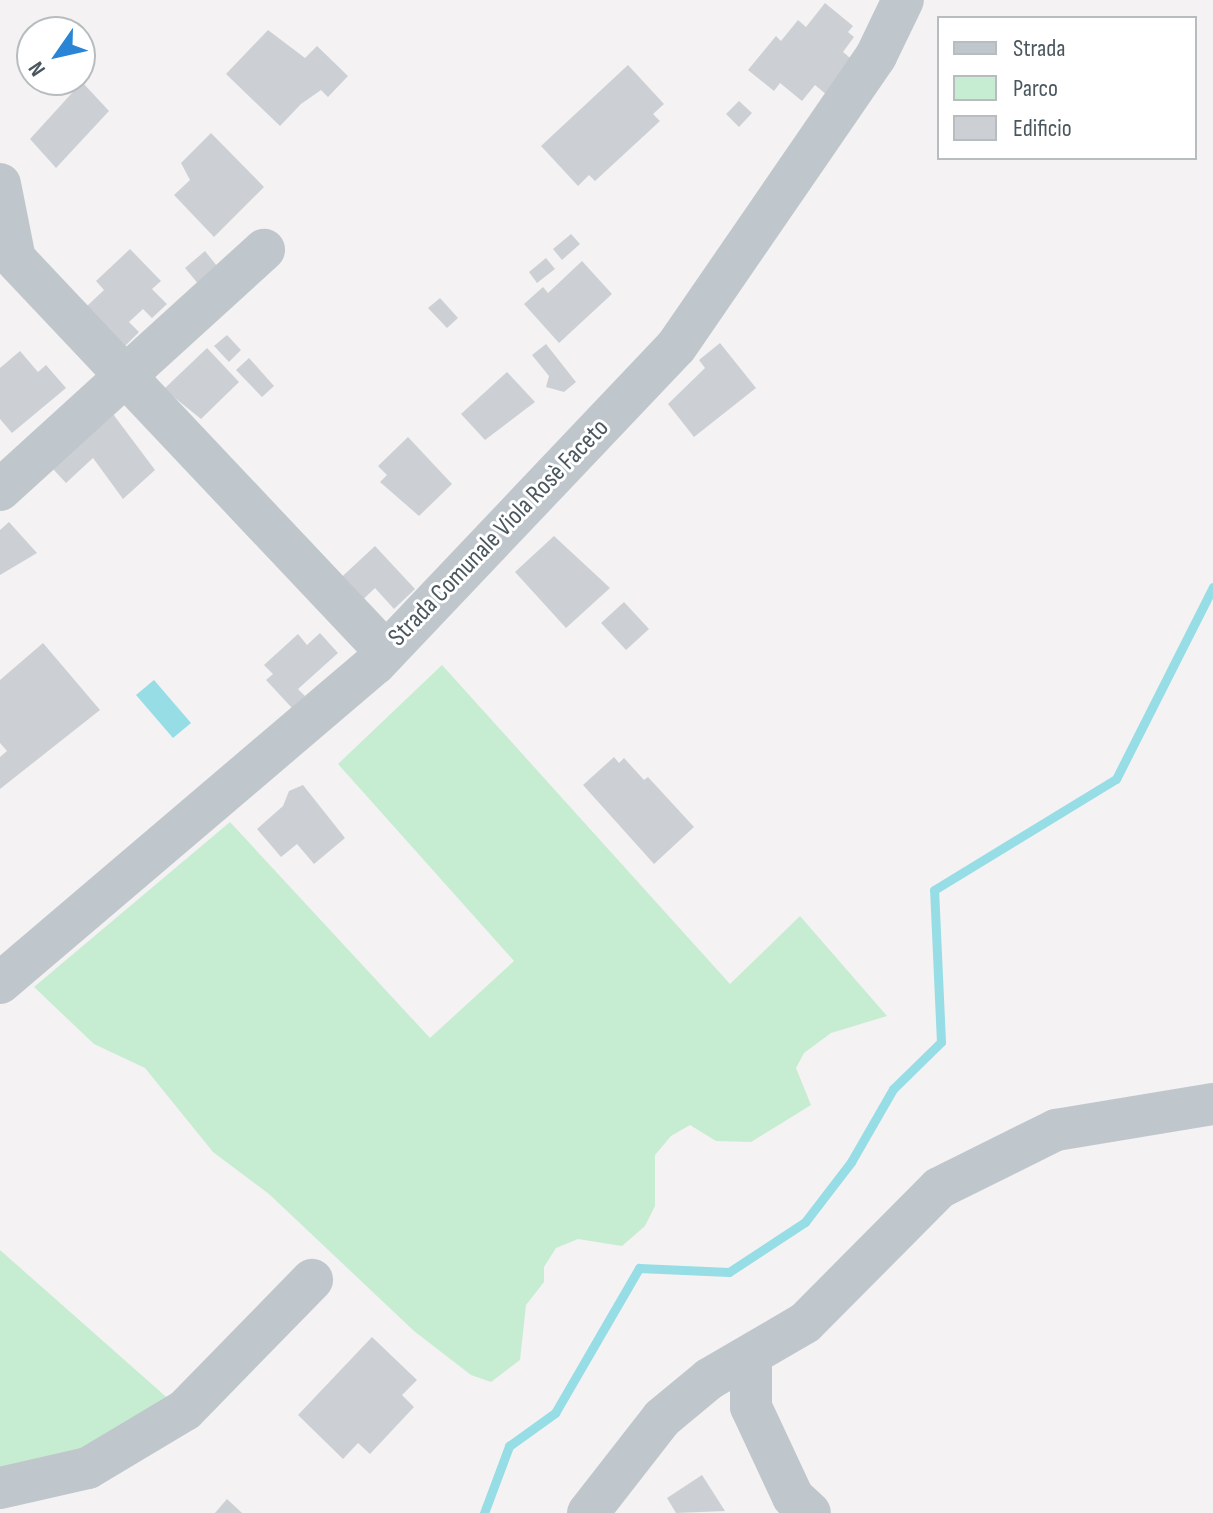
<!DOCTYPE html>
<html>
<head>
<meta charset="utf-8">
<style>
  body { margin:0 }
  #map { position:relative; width:1213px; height:1513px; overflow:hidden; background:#f4f2f2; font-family:"Sofia Sans Condensed",sans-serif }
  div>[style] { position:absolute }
  .green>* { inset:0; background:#c6edd1 }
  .water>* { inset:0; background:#96dde6 }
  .stream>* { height:9px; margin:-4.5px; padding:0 4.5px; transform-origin:4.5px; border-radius:4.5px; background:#96dde6 }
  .building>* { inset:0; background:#ccd0d4 }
  .minor>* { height:42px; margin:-21px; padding:0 21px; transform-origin:21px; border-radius:21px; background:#bfc7cd }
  span { translate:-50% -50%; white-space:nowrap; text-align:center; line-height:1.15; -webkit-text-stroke:6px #fff; paint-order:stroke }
  .street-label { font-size:26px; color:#4b575e }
  .legend { position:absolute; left:937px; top:16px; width:260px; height:144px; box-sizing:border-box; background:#fff; border:2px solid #b7bcbf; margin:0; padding:10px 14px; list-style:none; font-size:24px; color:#4b575e }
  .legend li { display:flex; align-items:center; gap:16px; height:40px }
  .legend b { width:40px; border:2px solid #b7bcbf }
  .north { position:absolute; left:16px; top:16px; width:80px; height:80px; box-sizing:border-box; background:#fff; border:2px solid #b7bcbf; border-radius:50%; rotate:236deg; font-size:22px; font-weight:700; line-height:32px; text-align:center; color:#4b575e }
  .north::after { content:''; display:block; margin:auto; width:28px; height:36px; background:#2a85d6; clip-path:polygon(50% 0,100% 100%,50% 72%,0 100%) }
</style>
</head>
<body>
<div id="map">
  <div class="green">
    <div style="clip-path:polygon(442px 665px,730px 984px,800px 916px,887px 1016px,831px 1033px,804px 1053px,796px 1068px,811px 1105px,751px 1142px,716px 1141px,690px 1125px,671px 1136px,655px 1155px,655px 1206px,645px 1226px,622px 1246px,578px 1239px,556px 1248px,544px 1267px,544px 1282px,526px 1305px,520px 1360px,491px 1382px,471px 1375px,414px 1331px,269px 1194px,213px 1152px,145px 1068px,94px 1044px,34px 987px,230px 822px,430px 1038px,514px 961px,338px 764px)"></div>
    <div style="clip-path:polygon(0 1250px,172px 1402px,76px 1464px,0 1474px)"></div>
  </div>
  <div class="water">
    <div style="clip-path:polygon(154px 680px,191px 723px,173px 738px,136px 695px)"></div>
  </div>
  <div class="stream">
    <div style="left:484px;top:1513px;width:72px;rotate:-69.5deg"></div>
    <div style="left:509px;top:1446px;width:57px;rotate:-35.7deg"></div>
    <div style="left:555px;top:1413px;width:168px;rotate:-59.9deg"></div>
    <div style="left:639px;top:1268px;width:90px;rotate:2.5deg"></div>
    <div style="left:729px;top:1272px;width:91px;rotate:-33.3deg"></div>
    <div style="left:805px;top:1222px;width:76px;rotate:-52.5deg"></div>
    <div style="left:851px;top:1162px;width:84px;rotate:-60.1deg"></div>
    <div style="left:893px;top:1089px;width:67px;rotate:-44.4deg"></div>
    <div style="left:941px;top:1042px;width:152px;rotate:-92.6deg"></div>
    <div style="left:934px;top:890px;width:213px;rotate:-31.4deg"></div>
    <div style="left:1116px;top:779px;width:215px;rotate:-63.2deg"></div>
  </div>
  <div class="building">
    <div style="clip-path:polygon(825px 3px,853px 26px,848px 32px,854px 37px,843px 52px,855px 62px,828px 96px,815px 85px,802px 101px,780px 83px,774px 91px,748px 70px,776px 36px,781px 41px,798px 20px,806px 27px)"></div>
    <div style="clip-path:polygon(268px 30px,305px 58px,317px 46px,348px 76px,328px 97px,321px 90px,301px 104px,280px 126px,226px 74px)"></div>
    <div style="clip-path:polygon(628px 65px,664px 104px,653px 114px,660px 121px,595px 181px,589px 175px,578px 186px,541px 146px)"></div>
    <div style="clip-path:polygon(82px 82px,109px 111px,56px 168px,30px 139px)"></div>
    <div style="clip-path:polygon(739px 101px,752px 113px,739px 127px,726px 114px)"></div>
    <div style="clip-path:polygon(211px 133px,264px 187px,214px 237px,174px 195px,190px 180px,181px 163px)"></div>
    <div style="clip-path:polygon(571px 234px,580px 244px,562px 260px,553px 249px)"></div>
    <div style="clip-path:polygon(130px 249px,161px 281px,152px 289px,167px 304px,152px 318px,143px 309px,129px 322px,139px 332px,124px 347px,86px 307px,104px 290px,96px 281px)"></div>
    <div style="clip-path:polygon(205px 251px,225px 276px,205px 292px,185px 268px)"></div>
    <div style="clip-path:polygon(546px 258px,555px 269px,537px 283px,529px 272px)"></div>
    <div style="clip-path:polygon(582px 261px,612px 294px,559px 343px,524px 304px,543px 287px,548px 293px)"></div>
    <div style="clip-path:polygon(440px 298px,458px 318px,447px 328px,428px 308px)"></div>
    <div style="clip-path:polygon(227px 335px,241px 350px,229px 362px,214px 346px)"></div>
    <div style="clip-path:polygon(720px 343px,756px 388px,694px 437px,668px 404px,705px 368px,699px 360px)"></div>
    <div style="clip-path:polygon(546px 344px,576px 382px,564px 392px,546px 387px,549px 376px,532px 355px)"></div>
    <div style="clip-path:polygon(207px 348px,239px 382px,201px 419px,164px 389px)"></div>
    <div style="clip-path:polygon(20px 351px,38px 372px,46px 365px,66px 388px,12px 433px,0 419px,0 368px)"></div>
    <div style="clip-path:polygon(249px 358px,274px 386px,262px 397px,236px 370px)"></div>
    <div style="clip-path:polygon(507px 372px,535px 402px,485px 440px,461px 414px)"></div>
    <div style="clip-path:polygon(113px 414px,155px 470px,123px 499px,93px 458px,66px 483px,53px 469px)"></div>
    <div style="clip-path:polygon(408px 437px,452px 484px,419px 516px,380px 482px,387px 475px,378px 466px)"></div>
    <div style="clip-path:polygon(9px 522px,37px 553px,0 575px,0 530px)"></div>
    <div style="clip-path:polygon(554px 536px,610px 588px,566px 628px,515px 572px)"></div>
    <div style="clip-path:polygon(375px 546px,415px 589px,394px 609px,375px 588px,353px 609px,332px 586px)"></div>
    <div style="clip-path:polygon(624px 602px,649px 629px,626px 650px,601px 623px)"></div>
    <div style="clip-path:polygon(320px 633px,338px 653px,298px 689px,305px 696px,292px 708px,266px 680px,273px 674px,264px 665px,298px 634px,307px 645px)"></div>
    <div style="clip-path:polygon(43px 643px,100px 710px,0 789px,0 757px,7px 751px,0 743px,0 680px)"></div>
    <div style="clip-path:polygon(614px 757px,619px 763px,624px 758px,644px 780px,648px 777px,694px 827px,654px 864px,583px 785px)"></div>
    <div style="clip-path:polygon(303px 785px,345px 838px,314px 864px,297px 844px,281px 857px,257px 829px,283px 806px,289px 791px)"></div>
    <div style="clip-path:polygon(372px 1337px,417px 1380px,402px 1395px,414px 1407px,370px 1454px,358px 1443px,343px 1459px,298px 1415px)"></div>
    <div style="clip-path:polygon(702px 1475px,725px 1511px,676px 1513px,667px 1498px)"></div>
    <div style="clip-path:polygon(227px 1499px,242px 1513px,215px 1513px)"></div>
  </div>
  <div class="minor">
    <div style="left:0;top:184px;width:76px;rotate:78.7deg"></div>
    <div style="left:15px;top:259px;width:540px;rotate:46.65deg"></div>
    <div style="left:0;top:490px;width:357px;rotate:-42.3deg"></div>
    <div style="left:0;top:983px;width:492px;rotate:-40.4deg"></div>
    <div style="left:375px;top:664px;width:437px;rotate:-46.5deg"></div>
    <div style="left:676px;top:347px;width:353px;rotate:-55.5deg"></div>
    <div style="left:876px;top:56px;width:62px;rotate:-64.3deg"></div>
    <div style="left:751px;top:1358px;width:49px;rotate:90deg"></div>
    <div style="left:751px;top:1407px;width:99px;rotate:65deg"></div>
    <div style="left:793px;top:1497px;width:23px;rotate:43deg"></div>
    <div style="left:0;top:1488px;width:90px;rotate:-12.8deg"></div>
    <div style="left:88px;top:1468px;width:113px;rotate:-30.9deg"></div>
    <div style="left:185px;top:1410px;width:182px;rotate:-45.7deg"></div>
    <div style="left:588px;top:1513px;width:120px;rotate:-52.1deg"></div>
    <div style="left:662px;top:1418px;width:61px;rotate:-39.7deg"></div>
    <div style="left:709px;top:1379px;width:111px;rotate:-30.3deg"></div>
    <div style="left:805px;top:1323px;width:190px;rotate:-45.2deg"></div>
    <div style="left:939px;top:1188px;width:131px;rotate:-26.4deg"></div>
    <div style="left:1056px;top:1130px;width:159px;rotate:-9.4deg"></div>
  </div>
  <div class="street-label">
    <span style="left:499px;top:533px;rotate:-46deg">Strada Comunale Viola Rosè Faceto</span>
  </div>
  <ul class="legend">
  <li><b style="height:10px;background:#bfc7cd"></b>Strada</li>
  <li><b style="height:22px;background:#c6edd1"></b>Parco</li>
  <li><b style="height:22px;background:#ccd0d4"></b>Edificio</li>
  </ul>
  <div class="north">N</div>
</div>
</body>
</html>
